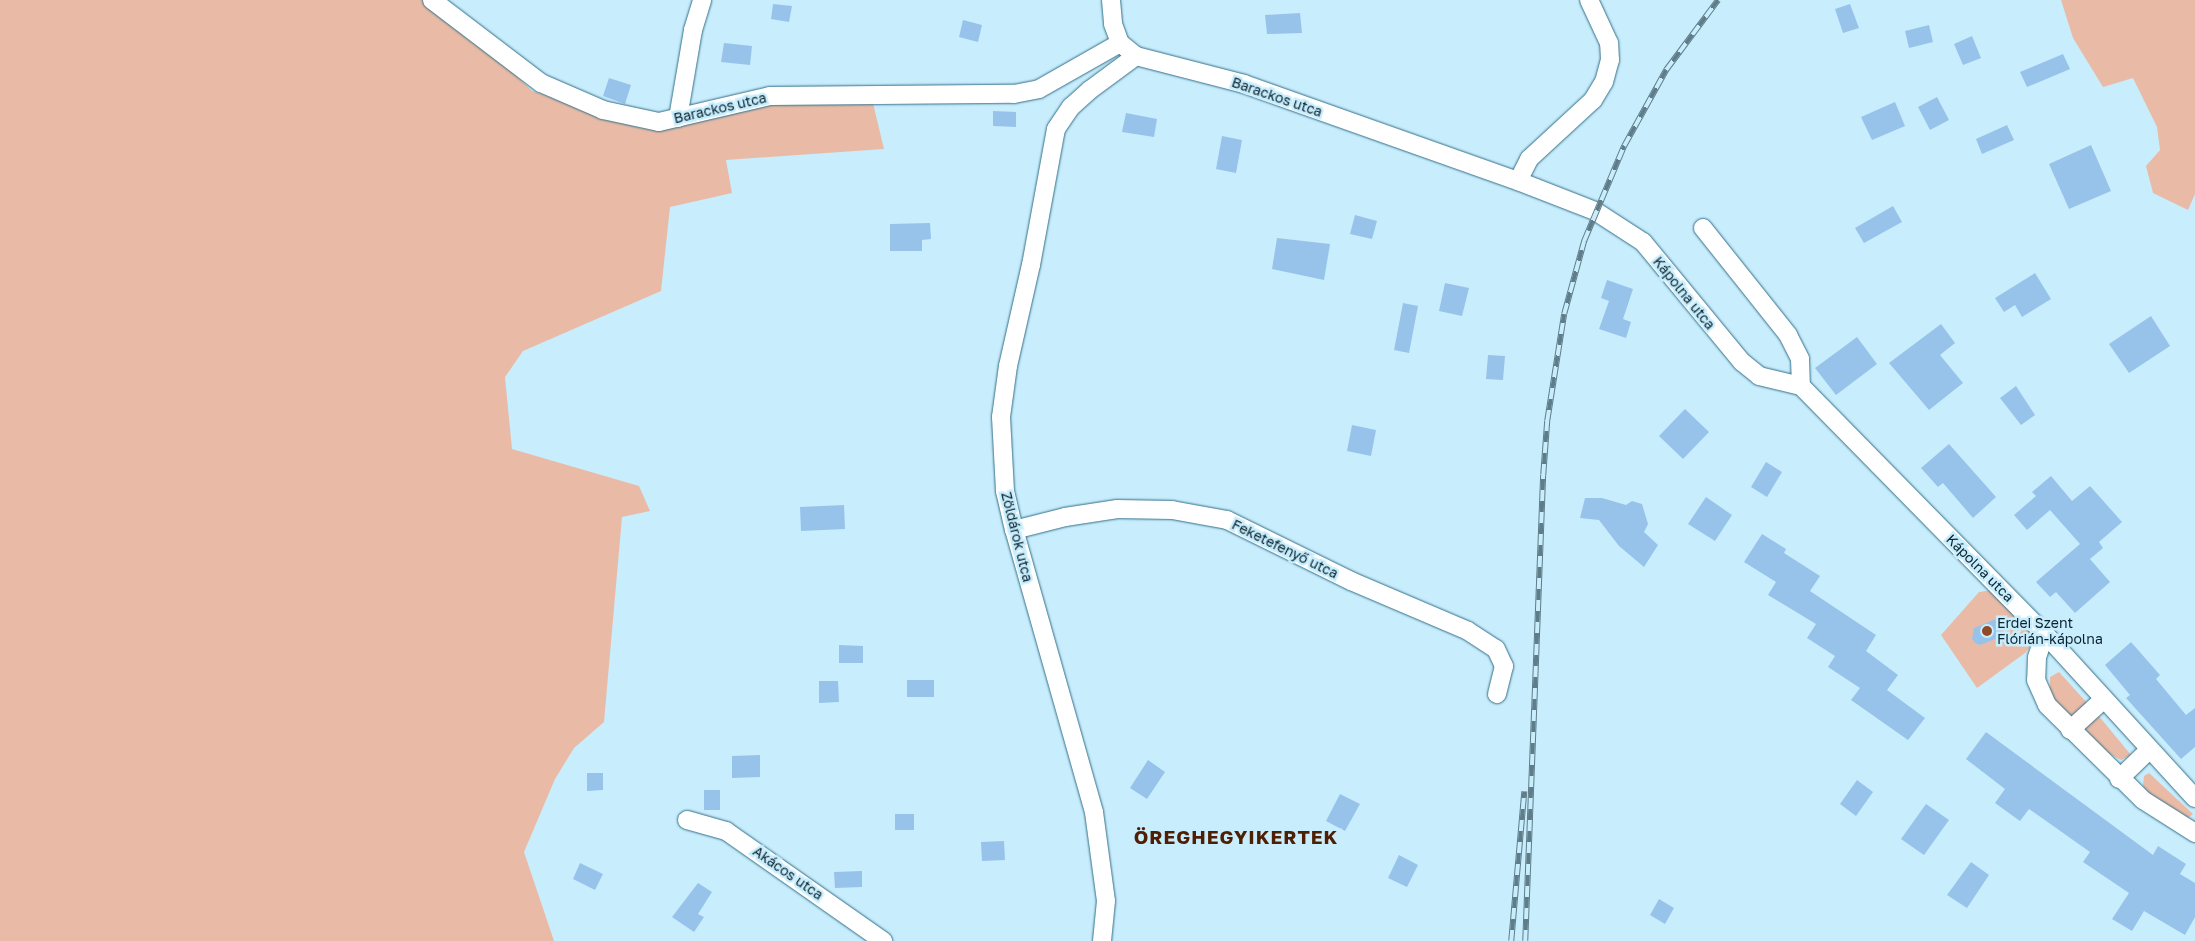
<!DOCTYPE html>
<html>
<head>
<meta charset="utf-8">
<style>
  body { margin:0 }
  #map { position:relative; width:2195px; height:941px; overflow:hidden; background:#c8edfd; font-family:"Golos Text",sans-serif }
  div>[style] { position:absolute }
  .green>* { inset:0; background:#e9bba6 }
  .building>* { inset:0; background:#97c3eb }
  .roads { filter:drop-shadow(0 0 1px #326f87) drop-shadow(0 0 1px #326f87) }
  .minor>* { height:18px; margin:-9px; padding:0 9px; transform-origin:9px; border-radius:9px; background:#fff }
  .rail>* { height:5.5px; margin-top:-2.75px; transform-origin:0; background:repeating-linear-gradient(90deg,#c8edfd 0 11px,#5e7d89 0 22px); box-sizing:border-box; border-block:1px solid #5e7d89 }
  .dots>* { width:14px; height:14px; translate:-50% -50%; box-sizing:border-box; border:2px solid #c8edfd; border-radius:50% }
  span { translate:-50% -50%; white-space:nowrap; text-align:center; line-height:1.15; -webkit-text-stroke:5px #c8edfd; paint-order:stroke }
  .street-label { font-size:14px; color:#0a242e }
  .poi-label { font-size:14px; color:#0a242e }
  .left { translate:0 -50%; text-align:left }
  .district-label { font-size:19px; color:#4f1f04; font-weight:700; letter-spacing:1px }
</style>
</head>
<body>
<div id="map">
  <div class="green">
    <div style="clip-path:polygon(0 0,438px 0,532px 91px,659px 130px,773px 101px,873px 103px,884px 149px,726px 160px,732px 193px,670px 207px,661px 291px,523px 351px,505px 377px,512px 449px,639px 486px,650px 511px,622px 517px,604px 722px,574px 748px,555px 779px,524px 852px,554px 941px,0 941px)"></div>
    <div style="clip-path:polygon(2061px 0,2195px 0,2195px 194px,2188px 210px,2153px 193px,2146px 166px,2160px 150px,2157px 127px,2133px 78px,2103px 87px,2073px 38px)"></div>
    <div style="clip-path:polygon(1993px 590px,2038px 637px,2025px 653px,1977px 688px,1941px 635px,1979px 592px)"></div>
    <div style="clip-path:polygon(2059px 672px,2088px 704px,2071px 719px,2050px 697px,2050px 677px)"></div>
    <div style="clip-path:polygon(2098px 715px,2131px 755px,2121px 760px,2099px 748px,2085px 731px,2088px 723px)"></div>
    <div style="clip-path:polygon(2149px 773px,2193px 814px,2188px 818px,2146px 793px,2143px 785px,2144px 776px)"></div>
  </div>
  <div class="building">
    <div style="clip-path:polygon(773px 4px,792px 6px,789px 22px,771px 19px)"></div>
    <div style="clip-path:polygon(1850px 4px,1859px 28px,1843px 33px,1835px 9px)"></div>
    <div style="clip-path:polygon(1300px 13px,1302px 33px,1267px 34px,1265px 15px)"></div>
    <div style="clip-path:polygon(963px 20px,982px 25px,978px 42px,959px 37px)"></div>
    <div style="clip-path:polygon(1929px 25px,1933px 42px,1909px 48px,1905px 31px)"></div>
    <div style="clip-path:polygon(1972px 36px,1981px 58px,1963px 65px,1954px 44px)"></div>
    <div style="clip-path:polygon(724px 43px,752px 46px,750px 65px,721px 62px)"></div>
    <div style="clip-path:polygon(2063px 54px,2070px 69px,2027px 87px,2020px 72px)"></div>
    <div style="clip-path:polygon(609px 78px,631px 85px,625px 104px,603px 96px)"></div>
    <div style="clip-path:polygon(1937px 97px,1949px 120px,1930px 130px,1918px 107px)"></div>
    <div style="clip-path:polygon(1895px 102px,1905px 126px,1872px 140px,1861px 117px)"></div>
    <div style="clip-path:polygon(993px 111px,1016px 112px,1016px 127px,993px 126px)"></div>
    <div style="clip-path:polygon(1126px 113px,1157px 119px,1154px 137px,1122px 132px)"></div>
    <div style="clip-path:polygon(2007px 125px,2014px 140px,1982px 154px,1976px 139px)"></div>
    <div style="clip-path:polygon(1222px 136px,1242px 140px,1236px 173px,1216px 169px)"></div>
    <div style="clip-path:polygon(2091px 145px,2111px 191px,2069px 209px,2049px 164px)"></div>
    <div style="clip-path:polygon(1893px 206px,1902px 222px,1864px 243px,1855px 228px)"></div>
    <div style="clip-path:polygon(1355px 215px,1377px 221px,1372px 239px,1350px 234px)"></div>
    <div style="clip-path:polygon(930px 223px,931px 239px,922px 240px,922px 251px,890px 251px,890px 224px)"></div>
    <div style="clip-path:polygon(1277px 238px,1330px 244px,1324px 280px,1272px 269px)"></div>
    <div style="clip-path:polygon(2035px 273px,2051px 299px,2022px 317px,2015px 305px,2004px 312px,1995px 298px)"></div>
    <div style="clip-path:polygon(1607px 280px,1633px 289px,1623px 319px,1631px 322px,1626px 338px,1599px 329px,1609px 301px,1601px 298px)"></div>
    <div style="clip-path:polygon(1445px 283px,1469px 288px,1462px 316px,1439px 311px)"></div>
    <div style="clip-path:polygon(1403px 303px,1418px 306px,1409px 353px,1394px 350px)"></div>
    <div style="clip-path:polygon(2151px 316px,2170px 346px,2129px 373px,2109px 344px)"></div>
    <div style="clip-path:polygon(1941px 324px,1955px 343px,1940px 355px,1963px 383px,1929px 410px,1889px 363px)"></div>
    <div style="clip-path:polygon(1857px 337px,1877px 364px,1836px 395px,1815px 368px)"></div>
    <div style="clip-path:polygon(1488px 355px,1505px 356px,1503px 380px,1486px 379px)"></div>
    <div style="clip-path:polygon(2016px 386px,2035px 415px,2021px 425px,2000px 398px)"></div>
    <div style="clip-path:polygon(1685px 409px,1709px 432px,1683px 459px,1659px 436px)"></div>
    <div style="clip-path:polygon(1352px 425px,1376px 430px,1371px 456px,1347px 451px)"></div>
    <div style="clip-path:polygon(1949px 444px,1996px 497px,1973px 518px,1943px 483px,1938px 487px,1921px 468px)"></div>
    <div style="clip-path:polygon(1766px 462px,1782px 472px,1767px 497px,1751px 487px)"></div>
    <div style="clip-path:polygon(2051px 476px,2072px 501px,2090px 486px,2122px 522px,2099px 542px,2103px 548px,2090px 559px,2110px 582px,2075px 613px,2056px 592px,2050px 597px,2036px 582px,2080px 544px,2050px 510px,2027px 530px,2014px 515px,2036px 496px,2032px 492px)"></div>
    <div style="clip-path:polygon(1706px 497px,1732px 515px,1715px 541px,1688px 524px)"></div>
    <div style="clip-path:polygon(1585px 498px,1602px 498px,1626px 505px,1632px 501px,1642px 504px,1648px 524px,1644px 532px,1658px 545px,1644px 567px,1619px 546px,1599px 520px,1580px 518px)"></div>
    <div style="clip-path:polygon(844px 505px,845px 529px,801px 531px,800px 507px)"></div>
    <div style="clip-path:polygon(1762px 534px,1786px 549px,1784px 553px,1820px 576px,1810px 591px,1876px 635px,1866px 651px,1898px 675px,1887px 690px,1925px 718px,1908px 740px,1851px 700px,1860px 688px,1828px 667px,1835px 656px,1807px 638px,1816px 624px,1768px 595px,1776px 582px,1744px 562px)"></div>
    <div style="clip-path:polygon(1996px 619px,2003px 636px,1980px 645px,1975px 643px,1972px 639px,1974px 628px)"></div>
    <div style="clip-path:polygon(2131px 642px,2160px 675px,2156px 679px,2186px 715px,2195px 708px,2195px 747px,2181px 759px,2126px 698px,2130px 695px,2105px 665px)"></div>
    <div style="clip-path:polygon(839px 645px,863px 646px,863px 663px,839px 663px)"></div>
    <div style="clip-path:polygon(907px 680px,934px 680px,934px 697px,907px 697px)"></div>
    <div style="clip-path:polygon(819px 681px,838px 681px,839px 702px,819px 703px)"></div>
    <div style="clip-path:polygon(1986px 732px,2153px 855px,2158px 846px,2186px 864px,2180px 874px,2195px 883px,2195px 917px,2185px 935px,2144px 911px,2132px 931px,2112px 919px,2129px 893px,2083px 862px,2090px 852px,2029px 809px,2020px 821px,1995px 803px,2005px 789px,1966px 759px)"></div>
    <div style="clip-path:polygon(760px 755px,760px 777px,732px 778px,732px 756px)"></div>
    <div style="clip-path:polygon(1148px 760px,1165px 772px,1147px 799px,1130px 788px)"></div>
    <div style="clip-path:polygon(587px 773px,603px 773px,603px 790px,587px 791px)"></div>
    <div style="clip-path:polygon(1857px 780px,1873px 792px,1856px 816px,1840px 804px)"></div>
    <div style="clip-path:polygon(704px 790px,720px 790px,720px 810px,704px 810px)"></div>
    <div style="clip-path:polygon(1340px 794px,1360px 804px,1345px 831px,1326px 821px)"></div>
    <div style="clip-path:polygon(1926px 804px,1949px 820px,1924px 855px,1901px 839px)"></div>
    <div style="clip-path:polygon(895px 814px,914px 814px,914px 830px,895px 830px)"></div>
    <div style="clip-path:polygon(1004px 841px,1005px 860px,982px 861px,981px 842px)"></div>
    <div style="clip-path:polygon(1399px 855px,1418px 865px,1407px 887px,1388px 878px)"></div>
    <div style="clip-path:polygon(1971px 862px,1989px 875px,1967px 908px,1947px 895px)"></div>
    <div style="clip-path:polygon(580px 863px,603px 874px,595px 890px,573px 879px)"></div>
    <div style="clip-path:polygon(862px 871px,862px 887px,835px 888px,834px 872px)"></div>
    <div style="clip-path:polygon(698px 883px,712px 892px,698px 914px,704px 917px,694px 932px,672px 917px)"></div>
    <div style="clip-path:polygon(1659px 899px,1674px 908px,1665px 924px,1650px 915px)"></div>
  </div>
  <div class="roads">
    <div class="minor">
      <div style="left:432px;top:0;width:137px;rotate:37.3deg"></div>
      <div style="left:541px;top:83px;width:68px;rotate:23.5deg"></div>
      <div style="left:603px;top:110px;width:57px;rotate:12.1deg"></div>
      <div style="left:659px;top:122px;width:114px;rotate:-13.2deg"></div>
      <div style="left:770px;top:96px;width:244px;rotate:-0.5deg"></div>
      <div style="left:1014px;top:94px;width:25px;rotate:-11deg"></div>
      <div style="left:1039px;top:89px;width:93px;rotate:-29.6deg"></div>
      <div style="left:1111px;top:0;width:24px;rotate:85deg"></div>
      <div style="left:1113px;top:24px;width:20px;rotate:70deg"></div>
      <div style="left:1120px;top:43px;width:21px;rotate:39deg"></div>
      <div style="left:1136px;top:56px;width:112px;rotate:14.5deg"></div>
      <div style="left:1244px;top:84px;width:291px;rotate:19.5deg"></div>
      <div style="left:1518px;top:181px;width:83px;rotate:21.3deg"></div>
      <div style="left:1595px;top:211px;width:57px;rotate:32.9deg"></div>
      <div style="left:1643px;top:242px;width:156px;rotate:50.5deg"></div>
      <div style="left:1742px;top:362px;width:22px;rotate:39deg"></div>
      <div style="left:1759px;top:376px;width:43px;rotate:13.4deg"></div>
      <div style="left:1801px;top:386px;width:348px;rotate:45.5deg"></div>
      <div style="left:2045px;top:634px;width:222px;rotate:47.6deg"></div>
      <div style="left:678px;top:118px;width:89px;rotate:-80.3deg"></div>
      <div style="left:693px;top:30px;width:31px;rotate:-73deg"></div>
      <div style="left:1518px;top:181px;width:25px;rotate:-63deg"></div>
      <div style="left:1529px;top:159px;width:87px;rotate:-42.7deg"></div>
      <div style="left:1593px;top:100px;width:21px;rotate:-59deg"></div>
      <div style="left:1604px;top:82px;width:23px;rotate:-75deg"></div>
      <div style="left:1610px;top:60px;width:17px;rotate:-93deg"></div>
      <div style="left:1609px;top:43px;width:47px;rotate:-114.9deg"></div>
      <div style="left:1703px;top:228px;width:137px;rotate:51.5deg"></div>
      <div style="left:1788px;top:335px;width:27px;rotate:63deg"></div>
      <div style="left:1800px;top:359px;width:27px;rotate:88deg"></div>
      <div style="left:1014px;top:530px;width:53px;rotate:-14.3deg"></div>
      <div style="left:1065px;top:517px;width:53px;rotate:-8.7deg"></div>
      <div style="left:1117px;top:509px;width:55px;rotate:1deg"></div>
      <div style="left:1172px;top:510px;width:56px;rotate:10.3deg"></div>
      <div style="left:1227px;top:520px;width:138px;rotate:26.2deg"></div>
      <div style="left:1351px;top:581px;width:127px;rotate:23.1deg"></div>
      <div style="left:1468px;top:631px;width:33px;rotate:33deg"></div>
      <div style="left:1496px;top:649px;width:19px;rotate:65deg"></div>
      <div style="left:1504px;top:666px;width:29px;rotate:104deg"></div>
      <div style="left:2045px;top:634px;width:24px;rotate:109deg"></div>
      <div style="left:2037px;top:657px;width:23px;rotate:92deg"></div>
      <div style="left:2036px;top:680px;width:27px;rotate:66deg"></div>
      <div style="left:2047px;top:705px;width:135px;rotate:44.7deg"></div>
      <div style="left:2143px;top:800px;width:62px;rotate:32.4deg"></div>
      <div style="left:2070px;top:730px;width:46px;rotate:-42.4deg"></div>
      <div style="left:2119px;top:779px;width:42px;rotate:-44deg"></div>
      <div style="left:687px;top:820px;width:41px;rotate:15.8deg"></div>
      <div style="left:726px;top:831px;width:192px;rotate:35deg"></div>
      <div style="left:1102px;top:941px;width:40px;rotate:-84.3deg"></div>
      <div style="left:1106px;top:901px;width:90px;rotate:-97.7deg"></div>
      <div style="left:1094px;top:812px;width:293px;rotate:-105.8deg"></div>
      <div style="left:1014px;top:530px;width:40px;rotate:-103deg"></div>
      <div style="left:1005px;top:491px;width:74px;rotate:-93.1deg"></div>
      <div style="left:1001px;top:417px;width:51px;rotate:-82.2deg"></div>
      <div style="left:1008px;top:366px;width:104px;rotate:-77.2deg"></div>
      <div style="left:1031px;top:265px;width:138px;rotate:-79.6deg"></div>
      <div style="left:1056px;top:129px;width:27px;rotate:-56deg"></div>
      <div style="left:1071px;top:107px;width:25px;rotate:-42deg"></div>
      <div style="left:1090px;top:90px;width:57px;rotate:-36.5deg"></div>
    </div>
  </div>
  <div class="rail">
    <div style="left:1511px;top:941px;width:150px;rotate:-85deg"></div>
    <div style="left:1525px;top:941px;width:466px;rotate:-87.8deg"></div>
    <div style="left:1543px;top:475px;width:54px;rotate:-85.8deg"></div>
    <div style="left:1547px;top:421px;width:108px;rotate:-81deg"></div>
    <div style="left:1564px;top:314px;width:76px;rotate:-74.7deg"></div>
    <div style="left:1584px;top:241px;width:103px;rotate:-67.2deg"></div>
    <div style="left:1624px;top:146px;width:87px;rotate:-61.1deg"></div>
    <div style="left:1666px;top:70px;width:87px;rotate:-53.4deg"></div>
  </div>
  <div class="dots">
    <div style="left:1987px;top:631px;background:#904a24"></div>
  </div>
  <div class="street-label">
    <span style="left:1277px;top:97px;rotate:19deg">Barackos utca</span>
    <span style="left:720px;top:108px;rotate:-13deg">Barackos utca</span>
    <span style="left:1684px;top:293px;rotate:51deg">Kápolna utca</span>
    <span style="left:1017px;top:537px;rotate:76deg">Zöldárok utca</span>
    <span style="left:1285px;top:549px;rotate:26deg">Feketefenyő utca</span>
    <span style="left:1980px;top:568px;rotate:45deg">Kápolna utca</span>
    <span style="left:788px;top:873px;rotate:35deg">Akácos utca</span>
  </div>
  <div class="poi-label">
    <span class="left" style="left:1997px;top:631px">Erdei Szent<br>Flórián-kápolna</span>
  </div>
  <div class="district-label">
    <span style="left:1236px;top:837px">ÖREGHEGYIKERTEK</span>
  </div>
</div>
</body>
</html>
